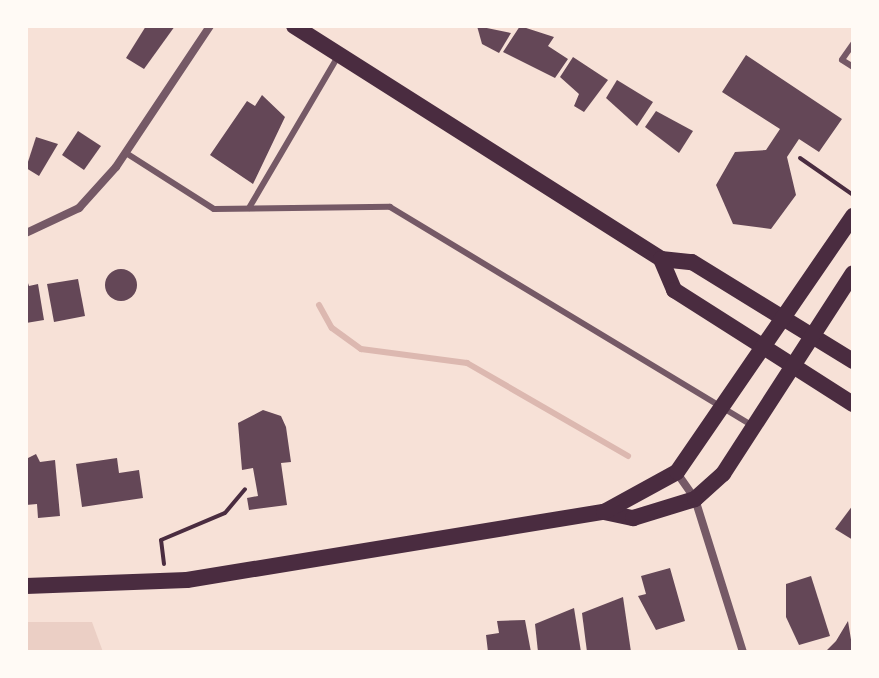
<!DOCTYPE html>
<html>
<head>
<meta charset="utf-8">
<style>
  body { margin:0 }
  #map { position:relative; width:879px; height:678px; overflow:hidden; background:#f7e1d7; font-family:"Exo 2",sans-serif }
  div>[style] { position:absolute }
  .green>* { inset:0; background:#ebcfc5 }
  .stream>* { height:6px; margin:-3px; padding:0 3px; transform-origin:3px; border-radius:3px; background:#dcb8b0 }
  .building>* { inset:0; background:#644757 }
  .round { border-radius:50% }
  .path>* { height:4px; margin:-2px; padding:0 2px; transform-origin:2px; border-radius:2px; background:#4a2c40 }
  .service>* { height:6px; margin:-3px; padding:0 3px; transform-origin:3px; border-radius:3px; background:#755966 }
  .minor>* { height:8px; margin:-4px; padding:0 4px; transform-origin:4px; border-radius:4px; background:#755966 }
  .secondary>* { height:16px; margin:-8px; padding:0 8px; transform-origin:8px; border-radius:8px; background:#4a2c40 }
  span { translate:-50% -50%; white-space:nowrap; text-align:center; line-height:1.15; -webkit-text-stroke:7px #fffaf5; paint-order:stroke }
  .frame { position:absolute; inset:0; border:28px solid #fffaf5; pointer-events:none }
</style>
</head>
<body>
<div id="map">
  <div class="green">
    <div style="clip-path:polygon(26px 622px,92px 622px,103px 652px,26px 652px)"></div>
  </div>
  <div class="stream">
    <div style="left:319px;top:305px;width:26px;rotate:61deg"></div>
    <div style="left:332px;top:328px;width:36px;rotate:36deg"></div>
    <div style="left:361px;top:349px;width:107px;rotate:7.5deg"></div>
    <div style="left:467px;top:363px;width:186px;rotate:30deg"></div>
  </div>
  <div class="building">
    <div style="clip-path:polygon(146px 26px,175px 26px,144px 69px,126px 58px)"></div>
    <div style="clip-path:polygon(477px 26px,511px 33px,499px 53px,482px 44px)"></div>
    <div style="clip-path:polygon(520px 26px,554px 37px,548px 46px,568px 59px,555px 78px,503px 52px)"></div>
    <div style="clip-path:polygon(746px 55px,842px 119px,819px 152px,799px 139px,787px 157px,796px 195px,771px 229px,733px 224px,716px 185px,735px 152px,766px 150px,780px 129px,722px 92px)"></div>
    <div style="clip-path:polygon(573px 57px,608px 80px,584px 112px,574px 106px,579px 94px,560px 77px)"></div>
    <div style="clip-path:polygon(617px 80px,653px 102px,637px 126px,606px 98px)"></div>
    <div style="clip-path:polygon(262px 95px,285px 117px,253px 184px,210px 155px,247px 101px,255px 106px)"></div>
    <div style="clip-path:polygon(656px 111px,693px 131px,679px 153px,645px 127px)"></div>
    <div style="clip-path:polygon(78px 131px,101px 146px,84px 170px,62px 155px)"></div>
    <div style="clip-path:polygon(36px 137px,58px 144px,39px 176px,26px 168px)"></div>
    <div class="round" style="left:105px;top:269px;width:32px;height:32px"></div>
    <div style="clip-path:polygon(26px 277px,29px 286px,38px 284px,44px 320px,26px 323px)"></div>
    <div style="clip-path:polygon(78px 279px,85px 316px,54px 322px,47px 284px)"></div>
    <div style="clip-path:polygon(263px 410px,281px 416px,286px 427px,291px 462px,281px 463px,287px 505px,249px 510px,247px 498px,258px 496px,253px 468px,242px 470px,238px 423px)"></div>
    <div style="clip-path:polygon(36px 454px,40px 462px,55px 460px,60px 516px,38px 518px,37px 504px,26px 505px,26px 459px)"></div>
    <div style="clip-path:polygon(117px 458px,119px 473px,139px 470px,143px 498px,82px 507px,76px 464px)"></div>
    <div style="clip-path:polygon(853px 505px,853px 540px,835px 529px)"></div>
    <div style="clip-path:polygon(670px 568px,685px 621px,656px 630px,638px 596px,646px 594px,641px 576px)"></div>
    <div style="clip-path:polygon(811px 576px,830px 636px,799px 645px,786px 617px,786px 584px)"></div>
    <div style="clip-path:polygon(623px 597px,631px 652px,587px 652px,582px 613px)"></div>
    <div style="clip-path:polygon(574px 608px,581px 652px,538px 652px,535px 624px)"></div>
    <div style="clip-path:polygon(525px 620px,531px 652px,488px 652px,486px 635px,499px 633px,497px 621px)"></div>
    <div style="clip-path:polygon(848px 621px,853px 652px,825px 652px,836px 641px)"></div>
  </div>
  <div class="path">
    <div style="left:800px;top:158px;width:65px;rotate:34.9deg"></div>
    <div style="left:164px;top:564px;width:24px;rotate:-97deg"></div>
    <div style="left:161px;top:540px;width:69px;rotate:-22.9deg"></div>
    <div style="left:225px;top:513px;width:31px;rotate:-50deg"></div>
  </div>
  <div class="service">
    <div style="left:853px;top:44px;width:19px;rotate:125deg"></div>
    <div style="left:842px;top:60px;width:13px;rotate:32deg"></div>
    <div style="left:126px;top:153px;width:104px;rotate:32.5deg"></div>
    <div style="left:214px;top:209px;width:176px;rotate:-0.7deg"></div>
    <div style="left:390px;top:207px;width:422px;rotate:31.1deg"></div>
    <div style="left:249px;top:208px;width:176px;rotate:-59.6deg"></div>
  </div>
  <div class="minor">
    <div style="left:26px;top:233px;width:59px;rotate:-25.3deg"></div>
    <div style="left:79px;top:208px;width:55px;rotate:-47.9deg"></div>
    <div style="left:116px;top:167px;width:169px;rotate:-56.3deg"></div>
    <div style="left:677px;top:473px;width:32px;rotate:55deg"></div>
    <div style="left:695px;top:499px;width:160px;rotate:72.6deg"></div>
  </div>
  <div class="secondary">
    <div style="left:294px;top:26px;width:435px;rotate:32.4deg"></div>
    <div style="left:661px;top:259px;width:31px;rotate:6deg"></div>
    <div style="left:692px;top:262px;width:189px;rotate:31.6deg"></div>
    <div style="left:661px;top:259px;width:34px;rotate:67deg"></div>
    <div style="left:674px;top:290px;width:212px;rotate:32.5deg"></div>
    <div style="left:604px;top:512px;width:30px;rotate:12deg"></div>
    <div style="left:633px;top:518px;width:65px;rotate:-17deg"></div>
    <div style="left:695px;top:499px;width:38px;rotate:-42deg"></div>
    <div style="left:723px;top:474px;width:239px;rotate:-57.1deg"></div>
    <div style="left:26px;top:586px;width:161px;rotate:-2.1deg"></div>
    <div style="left:187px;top:580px;width:423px;rotate:-9.3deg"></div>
    <div style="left:604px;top:512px;width:83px;rotate:-28.7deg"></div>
    <div style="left:677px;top:472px;width:311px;rotate:-55.5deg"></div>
  </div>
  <div class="frame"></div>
</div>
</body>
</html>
